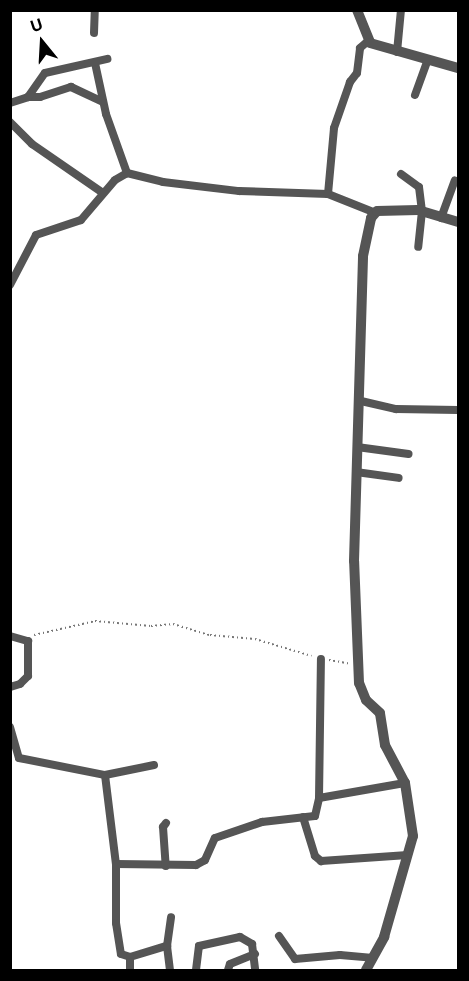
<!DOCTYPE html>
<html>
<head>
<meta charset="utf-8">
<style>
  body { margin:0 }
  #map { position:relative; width:469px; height:981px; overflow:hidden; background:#fff; font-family:Inter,sans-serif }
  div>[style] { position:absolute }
  .path>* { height:1.5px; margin-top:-0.75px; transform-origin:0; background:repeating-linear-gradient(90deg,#777 0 1.5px,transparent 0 4.5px) }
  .minor>* { height:8px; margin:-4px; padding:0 4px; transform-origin:4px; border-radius:4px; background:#555 }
  .tertiary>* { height:10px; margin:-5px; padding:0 5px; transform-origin:5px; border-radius:5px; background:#555 }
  span { translate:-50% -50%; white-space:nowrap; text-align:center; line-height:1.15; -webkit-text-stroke:5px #fff; paint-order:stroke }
  .frame { position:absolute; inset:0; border:12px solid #000; pointer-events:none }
  .north { position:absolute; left:12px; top:12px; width:60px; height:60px; -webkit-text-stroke:4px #fff; paint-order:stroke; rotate:342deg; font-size:16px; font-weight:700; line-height:24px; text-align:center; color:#000 }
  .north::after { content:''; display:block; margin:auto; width:21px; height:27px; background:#000; clip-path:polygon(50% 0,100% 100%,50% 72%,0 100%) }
</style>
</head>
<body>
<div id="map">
  <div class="path">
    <div style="left:34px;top:635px;width:63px;rotate:-12.9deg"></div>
    <div style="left:95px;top:621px;width:56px;rotate:5.1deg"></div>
    <div style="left:151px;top:626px;width:22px;rotate:-5deg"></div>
    <div style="left:173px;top:624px;width:39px;rotate:17deg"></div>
    <div style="left:210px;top:635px;width:45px;rotate:5.1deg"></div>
    <div style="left:255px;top:639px;width:59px;rotate:16.6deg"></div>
    <div style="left:329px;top:660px;width:22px;rotate:10deg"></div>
  </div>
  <div class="minor">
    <div style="left:94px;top:33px;width:23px;rotate:-88deg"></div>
    <div style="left:397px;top:52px;width:42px;rotate:-84.6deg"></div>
    <div style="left:95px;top:63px;width:52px;rotate:77.8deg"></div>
    <div style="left:106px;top:114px;width:63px;rotate:70.4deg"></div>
    <div style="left:415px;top:95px;width:37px;rotate:-70deg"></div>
    <div style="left:28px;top:97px;width:12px"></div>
    <div style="left:40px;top:97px;width:33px;rotate:-18deg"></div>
    <div style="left:71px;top:87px;width:35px;rotate:25deg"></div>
    <div style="left:10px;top:103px;width:19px;rotate:-18deg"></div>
    <div style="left:28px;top:97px;width:29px;rotate:-55deg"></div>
    <div style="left:45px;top:73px;width:64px;rotate:-12.7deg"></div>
    <div style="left:10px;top:122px;width:31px;rotate:45deg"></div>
    <div style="left:32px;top:144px;width:86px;rotate:34.6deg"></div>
    <div style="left:401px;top:174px;width:22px;rotate:36deg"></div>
    <div style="left:419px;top:187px;width:24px;rotate:83deg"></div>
    <div style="left:422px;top:211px;width:36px;rotate:96deg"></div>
    <div style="left:328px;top:194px;width:66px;rotate:-84.8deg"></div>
    <div style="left:334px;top:128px;width:49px;rotate:-70.8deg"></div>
    <div style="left:350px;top:82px;width:11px;rotate:-52deg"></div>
    <div style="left:357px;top:73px;width:25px;rotate:-83deg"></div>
    <div style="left:360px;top:48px;width:11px;rotate:-41deg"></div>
    <div style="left:441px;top:218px;width:40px;rotate:-69.8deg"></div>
    <div style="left:10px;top:285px;width:56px;rotate:-62.5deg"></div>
    <div style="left:36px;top:235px;width:47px;rotate:-18.4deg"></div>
    <div style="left:81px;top:220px;width:52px;rotate:-49.6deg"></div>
    <div style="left:115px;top:180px;width:14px;rotate:-30deg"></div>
    <div style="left:127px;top:173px;width:37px;rotate:14deg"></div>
    <div style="left:163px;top:182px;width:77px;rotate:6.8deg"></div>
    <div style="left:239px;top:191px;width:89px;rotate:1.9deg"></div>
    <div style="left:328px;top:194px;width:48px;rotate:21.8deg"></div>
    <div style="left:361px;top:401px;width:36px;rotate:13deg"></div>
    <div style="left:396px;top:409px;width:62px;rotate:0.9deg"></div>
    <div style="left:357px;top:447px;width:52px;rotate:7.7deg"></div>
    <div style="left:356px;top:472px;width:43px;rotate:7.9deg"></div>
    <div style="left:10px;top:636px;width:19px;rotate:16deg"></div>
    <div style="left:28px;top:641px;width:35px;rotate:90deg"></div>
    <div style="left:28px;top:676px;width:11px;rotate:135deg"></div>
    <div style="left:20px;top:684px;width:10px;rotate:163deg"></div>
    <div style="left:10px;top:727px;width:32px;rotate:74deg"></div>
    <div style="left:19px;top:758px;width:88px;rotate:11.2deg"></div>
    <div style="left:105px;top:775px;width:90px;rotate:83deg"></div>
    <div style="left:116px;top:864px;width:80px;rotate:0.7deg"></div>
    <div style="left:196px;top:865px;width:10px;rotate:-29deg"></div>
    <div style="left:205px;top:860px;width:24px;rotate:-66deg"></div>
    <div style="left:215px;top:838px;width:50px;rotate:-18.8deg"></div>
    <div style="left:262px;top:822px;width:53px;rotate:-6.5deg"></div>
    <div style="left:315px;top:816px;width:18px;rotate:-77deg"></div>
    <div style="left:319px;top:798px;width:87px;rotate:-9.9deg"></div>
    <div style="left:105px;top:775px;width:50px;rotate:-11.5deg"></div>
    <div style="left:319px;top:798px;width:139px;rotate:-89.2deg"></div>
    <div style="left:303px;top:817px;width:41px;rotate:72.9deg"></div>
    <div style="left:315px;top:856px;width:8px;rotate:40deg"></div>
    <div style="left:321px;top:861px;width:87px;rotate:-3.9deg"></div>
    <div style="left:166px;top:823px;width:5px;rotate:127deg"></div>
    <div style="left:163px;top:827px;width:39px;rotate:86deg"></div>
    <div style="left:116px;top:864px;width:59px;rotate:90deg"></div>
    <div style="left:116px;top:923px;width:31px;rotate:81deg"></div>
    <div style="left:121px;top:954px;width:9px;rotate:18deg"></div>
    <div style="left:130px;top:957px;width:39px;rotate:-17deg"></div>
    <div style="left:167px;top:946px;width:24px;rotate:83deg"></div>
    <div style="left:279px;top:936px;width:28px;rotate:55deg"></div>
    <div style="left:295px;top:959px;width:45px;rotate:-5.1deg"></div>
    <div style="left:340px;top:955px;width:33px;rotate:5deg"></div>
    <div style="left:167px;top:946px;width:29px;rotate:-82deg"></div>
    <div style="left:130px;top:970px;width:13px;rotate:-90deg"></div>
    <div style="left:196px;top:970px;width:24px;rotate:-83deg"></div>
    <div style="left:199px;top:946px;width:42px;rotate:-12.4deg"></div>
    <div style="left:240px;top:937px;width:14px;rotate:30deg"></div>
    <div style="left:252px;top:944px;width:26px;rotate:83deg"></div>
    <div style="left:228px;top:970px;width:6px;rotate:-72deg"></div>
    <div style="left:230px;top:964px;width:27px;rotate:-22deg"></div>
  </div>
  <div class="tertiary">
    <div style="left:357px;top:10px;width:35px;rotate:68deg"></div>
    <div style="left:370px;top:43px;width:91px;rotate:15.9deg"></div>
    <div style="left:366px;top:970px;width:38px;rotate:-61deg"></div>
    <div style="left:384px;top:937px;width:105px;rotate:-74deg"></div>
    <div style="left:413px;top:836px;width:54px;rotate:-98.6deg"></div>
    <div style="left:405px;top:783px;width:43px;rotate:-117.8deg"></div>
    <div style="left:385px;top:745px;width:32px;rotate:-99deg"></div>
    <div style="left:380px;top:713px;width:19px;rotate:-137deg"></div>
    <div style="left:366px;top:700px;width:18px;rotate:-112deg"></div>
    <div style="left:359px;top:683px;width:122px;rotate:-92.3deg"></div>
    <div style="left:354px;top:561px;width:305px;rotate:-88.3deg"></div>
    <div style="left:363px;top:256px;width:39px;rotate:-78deg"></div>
    <div style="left:371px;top:218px;width:9px;rotate:-49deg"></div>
    <div style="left:377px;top:211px;width:41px;rotate:-1.4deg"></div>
    <div style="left:418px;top:210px;width:42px;rotate:16.7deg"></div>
  </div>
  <div class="frame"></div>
  <div class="north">U</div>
</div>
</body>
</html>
